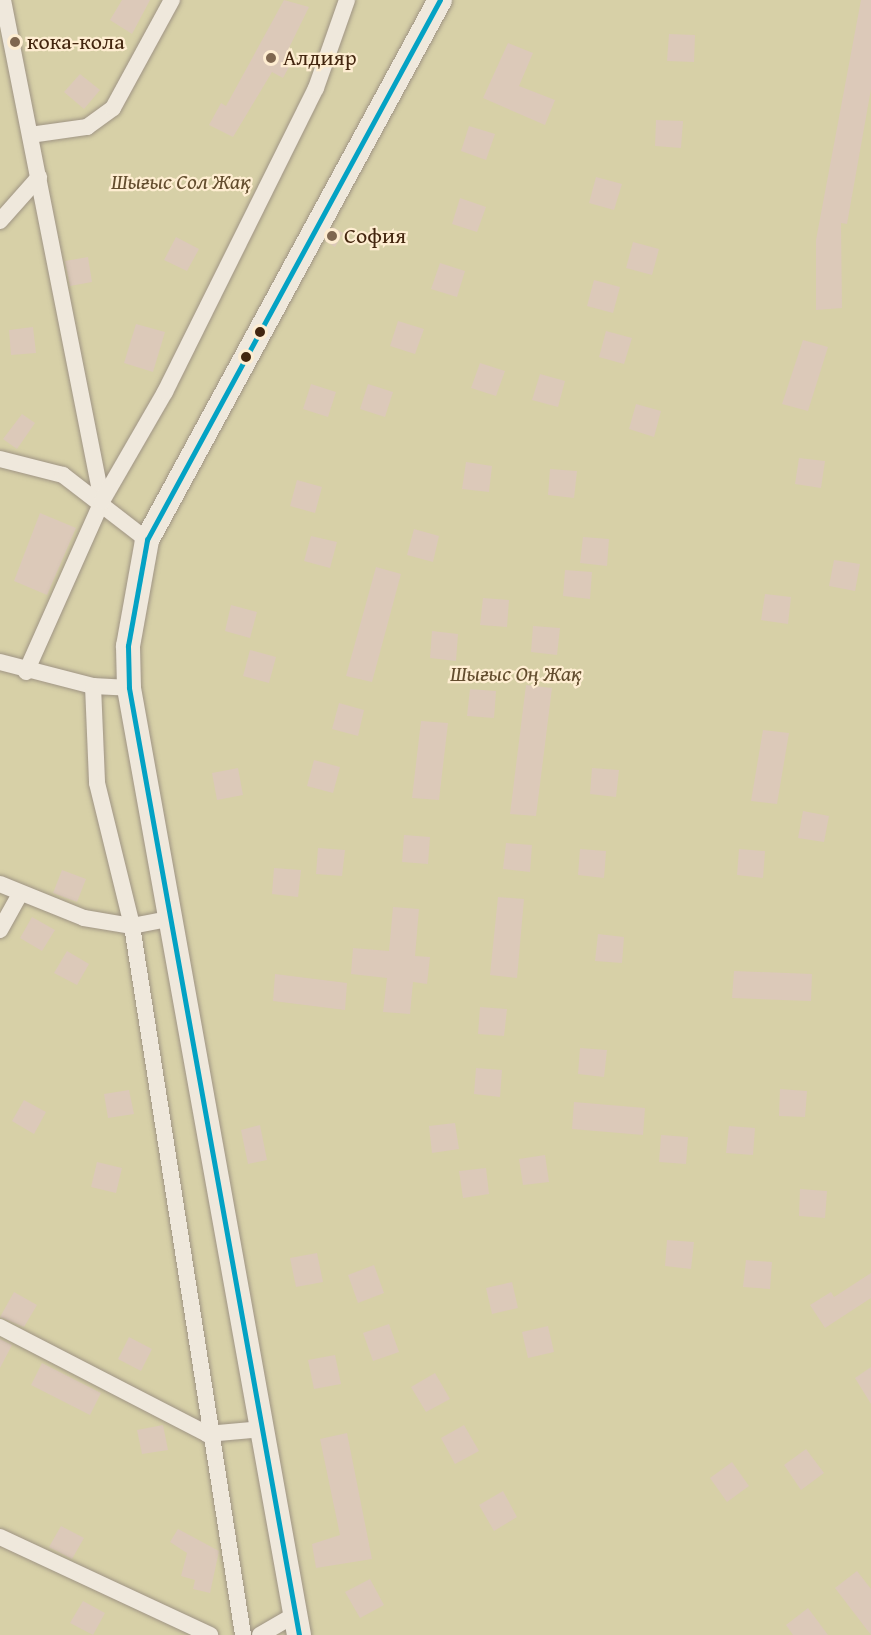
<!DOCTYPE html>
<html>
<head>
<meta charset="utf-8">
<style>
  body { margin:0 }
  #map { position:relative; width:871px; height:1635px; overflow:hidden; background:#eee0c8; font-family:"Gentium Book Plus",serif }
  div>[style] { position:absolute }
  .green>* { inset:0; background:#d7d0a7 }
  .building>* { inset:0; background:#dcc9b9 }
  .roads { filter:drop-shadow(0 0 2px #9f9484) drop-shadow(0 0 2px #9f9484) }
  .street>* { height:16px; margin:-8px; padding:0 8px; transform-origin:8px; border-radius:8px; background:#efe8dc }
  .secondary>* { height:24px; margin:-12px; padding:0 12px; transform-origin:12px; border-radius:12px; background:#efe8dc }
  .bus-1>* { height:4.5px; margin:-2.25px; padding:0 2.25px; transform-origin:2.25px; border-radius:2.25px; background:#03a2c4 }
  .dots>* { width:16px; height:16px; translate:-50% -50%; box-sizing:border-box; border:3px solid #feedd1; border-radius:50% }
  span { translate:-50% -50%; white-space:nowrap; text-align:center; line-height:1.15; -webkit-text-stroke:4.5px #feedd1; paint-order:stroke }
  .poi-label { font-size:22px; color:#43260f }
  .left { translate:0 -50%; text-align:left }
  .park-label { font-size:22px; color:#634d2e; font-style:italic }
</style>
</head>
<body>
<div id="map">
  <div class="green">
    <div style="clip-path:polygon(0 0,871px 0,871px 1635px,0 1635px)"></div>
  </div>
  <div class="building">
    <div style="clip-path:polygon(122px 0,150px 0,132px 34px,110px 20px)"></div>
    <div style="clip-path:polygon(284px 0,309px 7px,287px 52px,295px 56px,283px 78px,272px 72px,233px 137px,209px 125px,221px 103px,226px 106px)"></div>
    <div style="clip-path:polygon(861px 0,871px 0,871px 89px,847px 224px,841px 223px,842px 308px,816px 310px,816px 240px)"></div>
    <div style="clip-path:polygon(669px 34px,695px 35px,694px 62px,667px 61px)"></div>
    <div style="clip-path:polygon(508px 43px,533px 53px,519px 86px,555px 100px,545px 125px,483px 98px)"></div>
    <div style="clip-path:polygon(80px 74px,100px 90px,84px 109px,64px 92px)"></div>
    <div style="clip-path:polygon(656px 120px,683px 121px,681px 148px,655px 146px)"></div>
    <div style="clip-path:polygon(469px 126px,495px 134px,486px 160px,461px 151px)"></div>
    <div style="clip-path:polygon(596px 177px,622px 184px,614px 210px,589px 203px)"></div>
    <div style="clip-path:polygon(460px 198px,486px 207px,477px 232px,452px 224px)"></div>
    <div style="clip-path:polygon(333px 227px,343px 233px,335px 247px,325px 241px)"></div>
    <div style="clip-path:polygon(176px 237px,199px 249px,187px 271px,164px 260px)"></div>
    <div style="clip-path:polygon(633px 242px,659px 249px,652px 275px,626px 268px)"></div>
    <div style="clip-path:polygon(88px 257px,92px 282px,70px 286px,65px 261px)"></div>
    <div style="clip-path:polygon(440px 263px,465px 271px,457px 297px,431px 289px)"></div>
    <div style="clip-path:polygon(594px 280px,620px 287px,613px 313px,587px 306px)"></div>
    <div style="clip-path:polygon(398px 321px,424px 329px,415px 354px,390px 346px)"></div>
    <div style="clip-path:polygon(136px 324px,165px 332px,153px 372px,124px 363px)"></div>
    <div style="clip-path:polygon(33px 327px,36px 353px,11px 355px,9px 330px)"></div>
    <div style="clip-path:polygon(606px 331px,632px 338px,624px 364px,599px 357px)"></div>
    <div style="clip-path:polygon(803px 340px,828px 347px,808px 411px,782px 404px)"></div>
    <div style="clip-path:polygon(480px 363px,505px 371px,496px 396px,471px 388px)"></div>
    <div style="clip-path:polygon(540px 374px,565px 381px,558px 407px,532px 400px)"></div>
    <div style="clip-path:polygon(311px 384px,336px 392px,328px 417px,303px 409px)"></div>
    <div style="clip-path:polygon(368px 384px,393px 392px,385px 417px,360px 409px)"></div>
    <div style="clip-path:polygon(636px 404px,661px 411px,654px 437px,629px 429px)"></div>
    <div style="clip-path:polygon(22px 414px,35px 423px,17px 449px,3px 439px)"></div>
    <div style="clip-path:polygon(799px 458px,825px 461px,821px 488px,795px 484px)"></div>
    <div style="clip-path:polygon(466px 462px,492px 466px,489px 492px,462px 489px)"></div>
    <div style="clip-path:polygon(550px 469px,577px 471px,574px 498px,548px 495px)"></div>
    <div style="clip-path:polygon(297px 480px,322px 487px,315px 513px,290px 506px)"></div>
    <div style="clip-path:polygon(40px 513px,76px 528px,47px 595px,14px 581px)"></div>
    <div style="clip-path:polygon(414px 529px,439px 536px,433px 562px,407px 555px)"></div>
    <div style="clip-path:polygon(311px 536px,337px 542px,330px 568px,304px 561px)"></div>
    <div style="clip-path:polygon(583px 537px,609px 539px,607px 566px,580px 563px)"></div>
    <div style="clip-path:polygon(834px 560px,860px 564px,855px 591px,829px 586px)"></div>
    <div style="clip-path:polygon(376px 567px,401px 574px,372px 682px,346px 676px)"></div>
    <div style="clip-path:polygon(565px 570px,592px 572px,590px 599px,563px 596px)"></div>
    <div style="clip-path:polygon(765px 594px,791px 597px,788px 624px,761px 620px)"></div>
    <div style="clip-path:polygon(483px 598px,509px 600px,507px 627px,480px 625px)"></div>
    <div style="clip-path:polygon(231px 605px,257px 612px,250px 638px,225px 631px)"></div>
    <div style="clip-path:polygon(533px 626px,560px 628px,557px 655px,531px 652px)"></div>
    <div style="clip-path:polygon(432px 631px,458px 634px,456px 661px,430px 658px)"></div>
    <div style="clip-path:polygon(250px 650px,276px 657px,269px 683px,243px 676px)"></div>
    <div style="clip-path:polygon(526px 685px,552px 688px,536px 816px,510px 814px)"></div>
    <div style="clip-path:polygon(470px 689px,496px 691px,494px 718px,467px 716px)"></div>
    <div style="clip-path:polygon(339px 703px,364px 710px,358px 736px,332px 729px)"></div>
    <div style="clip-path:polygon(421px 721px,448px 723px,439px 800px,412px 798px)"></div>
    <div style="clip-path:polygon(763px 730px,789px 733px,777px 804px,751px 801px)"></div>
    <div style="clip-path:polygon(314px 760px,340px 767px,333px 793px,307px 786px)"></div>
    <div style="clip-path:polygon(238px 768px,243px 795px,217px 800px,212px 773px)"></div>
    <div style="clip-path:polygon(592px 768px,619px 770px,616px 797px,590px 794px)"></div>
    <div style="clip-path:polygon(803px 811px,829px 816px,824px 842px,798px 838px)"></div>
    <div style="clip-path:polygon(404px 835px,430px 837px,428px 864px,402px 862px)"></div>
    <div style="clip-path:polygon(506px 843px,532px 845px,530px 872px,503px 869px)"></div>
    <div style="clip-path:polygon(318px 848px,345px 850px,342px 876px,316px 874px)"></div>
    <div style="clip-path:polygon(580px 849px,606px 851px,604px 878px,578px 875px)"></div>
    <div style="clip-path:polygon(739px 849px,765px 851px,763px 878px,737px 875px)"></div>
    <div style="clip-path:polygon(274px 868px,301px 870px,298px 897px,272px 894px)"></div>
    <div style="clip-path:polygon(62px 870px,86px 879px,77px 902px,53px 893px)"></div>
    <div style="clip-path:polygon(498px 897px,524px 899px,517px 978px,490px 975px)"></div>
    <div style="clip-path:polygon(393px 907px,419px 909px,415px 956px,430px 957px,427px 984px,413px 982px,410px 1014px,383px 1012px,387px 978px,351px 974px,353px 948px,389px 951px)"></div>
    <div style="clip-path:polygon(32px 917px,55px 930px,42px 951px,20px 938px)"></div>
    <div style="clip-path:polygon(598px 934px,624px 937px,622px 963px,595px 961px)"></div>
    <div style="clip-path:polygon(67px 951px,89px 964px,77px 985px,54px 973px)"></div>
    <div style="clip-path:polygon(734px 971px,812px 974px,811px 1001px,732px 998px)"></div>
    <div style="clip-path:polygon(275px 974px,347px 983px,345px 1010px,273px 1001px)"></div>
    <div style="clip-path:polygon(480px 1007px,507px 1009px,504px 1036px,478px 1034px)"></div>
    <div style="clip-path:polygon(580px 1048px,607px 1050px,604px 1077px,578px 1074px)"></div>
    <div style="clip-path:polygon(476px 1068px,502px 1070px,500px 1097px,474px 1094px)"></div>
    <div style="clip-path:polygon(780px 1089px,807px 1091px,805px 1117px,779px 1116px)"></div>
    <div style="clip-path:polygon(129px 1090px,134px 1114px,108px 1118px,104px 1094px)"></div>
    <div style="clip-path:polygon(24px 1100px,46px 1112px,34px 1134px,12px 1121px)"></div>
    <div style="clip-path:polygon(574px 1102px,645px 1108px,643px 1135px,572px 1129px)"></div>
    <div style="clip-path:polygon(455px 1123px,459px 1149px,432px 1153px,429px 1126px)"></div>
    <div style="clip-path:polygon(260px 1125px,267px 1160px,248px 1164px,241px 1130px)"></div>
    <div style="clip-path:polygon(729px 1126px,755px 1128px,753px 1155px,726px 1153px)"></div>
    <div style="clip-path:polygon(661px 1135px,688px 1137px,686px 1164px,659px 1162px)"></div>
    <div style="clip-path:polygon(545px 1155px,549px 1182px,523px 1185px,519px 1159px)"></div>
    <div style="clip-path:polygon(97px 1162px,122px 1168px,116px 1193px,91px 1187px)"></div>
    <div style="clip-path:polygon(486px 1168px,489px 1194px,463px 1198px,459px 1171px)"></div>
    <div style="clip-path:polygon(800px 1189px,827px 1191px,825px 1218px,799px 1216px)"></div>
    <div style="clip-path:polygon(667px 1240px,694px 1242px,691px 1269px,665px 1266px)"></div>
    <div style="clip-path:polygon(317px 1253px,323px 1282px,296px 1287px,290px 1258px)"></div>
    <div style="clip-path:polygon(746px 1260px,772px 1262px,770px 1289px,743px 1287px)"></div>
    <div style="clip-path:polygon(374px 1265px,384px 1293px,358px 1303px,348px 1275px)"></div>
    <div style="clip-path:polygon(871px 1273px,871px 1298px,825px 1328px,810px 1305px,831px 1292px,834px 1297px)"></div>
    <div style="clip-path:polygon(512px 1282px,518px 1308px,492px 1314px,486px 1288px)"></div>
    <div style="clip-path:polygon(14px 1292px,37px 1305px,24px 1327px,0 1317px)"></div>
    <div style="clip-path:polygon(389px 1324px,399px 1352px,373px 1361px,363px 1333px)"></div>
    <div style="clip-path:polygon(548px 1326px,554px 1352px,528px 1358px,522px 1332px)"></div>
    <div style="clip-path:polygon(129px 1337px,152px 1349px,141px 1371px,118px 1359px)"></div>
    <div style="clip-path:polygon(0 1339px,12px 1345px,0 1368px)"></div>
    <div style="clip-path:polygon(335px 1355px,341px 1384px,314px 1389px,308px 1360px)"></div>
    <div style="clip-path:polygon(42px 1363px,101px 1393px,90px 1415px,31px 1385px)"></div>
    <div style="clip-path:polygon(871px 1367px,871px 1404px,855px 1378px)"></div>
    <div style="clip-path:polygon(435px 1373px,450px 1399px,426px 1412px,411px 1387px)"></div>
    <div style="clip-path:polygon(163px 1425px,168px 1450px,142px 1454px,137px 1430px)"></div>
    <div style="clip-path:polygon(464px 1425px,479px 1451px,455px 1464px,441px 1438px)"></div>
    <div style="clip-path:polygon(347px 1433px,372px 1559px,316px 1568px,312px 1544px,340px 1535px,320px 1439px)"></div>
    <div style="clip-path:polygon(806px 1449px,824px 1473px,801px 1490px,784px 1465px)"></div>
    <div style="clip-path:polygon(732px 1462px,749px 1486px,727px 1502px,710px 1478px)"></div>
    <div style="clip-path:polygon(503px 1491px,517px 1517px,494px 1531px,479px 1505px)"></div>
    <div style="clip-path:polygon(61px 1526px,84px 1538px,72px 1559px,49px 1547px)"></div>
    <div style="clip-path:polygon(178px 1529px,219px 1551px,210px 1593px,193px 1589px,195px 1580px,181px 1576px,187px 1553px,170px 1542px)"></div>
    <div style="clip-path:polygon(857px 1571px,871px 1589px,871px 1635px,835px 1588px)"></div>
    <div style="clip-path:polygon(370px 1579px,384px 1605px,360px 1618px,345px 1592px)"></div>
    <div style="clip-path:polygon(83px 1601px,105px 1613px,93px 1635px,70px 1623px)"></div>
    <div style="clip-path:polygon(808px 1608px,828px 1635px,793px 1635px,786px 1625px)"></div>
  </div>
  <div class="roads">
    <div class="street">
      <div style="left:3px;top:0;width:511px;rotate:78.82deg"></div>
      <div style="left:30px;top:135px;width:58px;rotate:-8deg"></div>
      <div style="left:87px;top:127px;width:32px;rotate:-36deg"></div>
      <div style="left:113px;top:108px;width:123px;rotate:-61.4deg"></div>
      <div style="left:0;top:221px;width:59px;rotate:-48.4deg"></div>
      <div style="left:0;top:459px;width:65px;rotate:14.3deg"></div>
      <div style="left:63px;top:475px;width:106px;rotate:37.7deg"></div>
      <div style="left:0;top:662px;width:96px;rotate:14.5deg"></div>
      <div style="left:93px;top:686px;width:97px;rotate:87.6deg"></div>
      <div style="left:97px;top:783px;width:147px;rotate:76.2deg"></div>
      <div style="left:132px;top:926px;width:718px;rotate:81.1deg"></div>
      <div style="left:26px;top:672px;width:187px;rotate:-66deg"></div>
      <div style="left:102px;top:501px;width:126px;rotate:-60deg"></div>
      <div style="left:165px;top:392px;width:339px;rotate:-63.6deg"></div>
      <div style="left:316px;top:88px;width:93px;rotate:-70.6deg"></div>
      <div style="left:93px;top:686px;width:36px;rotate:3deg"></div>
      <div style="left:0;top:884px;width:91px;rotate:22deg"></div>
      <div style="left:84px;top:918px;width:49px;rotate:9.5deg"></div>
      <div style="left:132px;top:926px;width:42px;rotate:-11deg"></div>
      <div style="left:0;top:930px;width:41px;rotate:-60.9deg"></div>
      <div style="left:0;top:1327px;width:233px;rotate:27.3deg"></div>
      <div style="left:207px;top:1434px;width:56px;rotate:-5.1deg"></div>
      <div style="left:0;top:1537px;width:232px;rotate:25deg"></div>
      <div style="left:260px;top:1635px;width:42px;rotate:-30.3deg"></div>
    </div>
    <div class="secondary">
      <div style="left:299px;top:1635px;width:962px;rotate:-100.18deg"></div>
      <div style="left:129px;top:688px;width:42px;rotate:-91.4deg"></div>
      <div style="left:128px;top:646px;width:108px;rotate:-79.8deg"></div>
      <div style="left:147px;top:540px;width:614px;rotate:-61.52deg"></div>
    </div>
  </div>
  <div class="bus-1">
    <div style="left:299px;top:1635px;width:962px;rotate:-100.18deg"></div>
    <div style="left:129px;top:688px;width:42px;rotate:-91.4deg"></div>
    <div style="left:128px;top:646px;width:108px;rotate:-79.8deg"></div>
    <div style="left:147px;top:540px;width:614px;rotate:-61.52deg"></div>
  </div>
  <div class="dots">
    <div style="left:15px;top:42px;background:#7f6750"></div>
    <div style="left:271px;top:58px;background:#7f6750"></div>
    <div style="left:332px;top:236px;background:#7f6750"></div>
    <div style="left:260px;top:332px;background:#43260f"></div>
    <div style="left:246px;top:357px;background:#43260f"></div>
  </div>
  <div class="poi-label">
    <span class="left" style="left:27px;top:42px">кока-кола</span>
    <span class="left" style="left:283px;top:58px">Алдияр</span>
    <span class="left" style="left:344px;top:236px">София</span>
  </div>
  <div class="park-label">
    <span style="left:181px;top:182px">Шығыс Сол Жақ</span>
    <span style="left:516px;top:674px">Шығыс Оң Жақ</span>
  </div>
</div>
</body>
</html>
